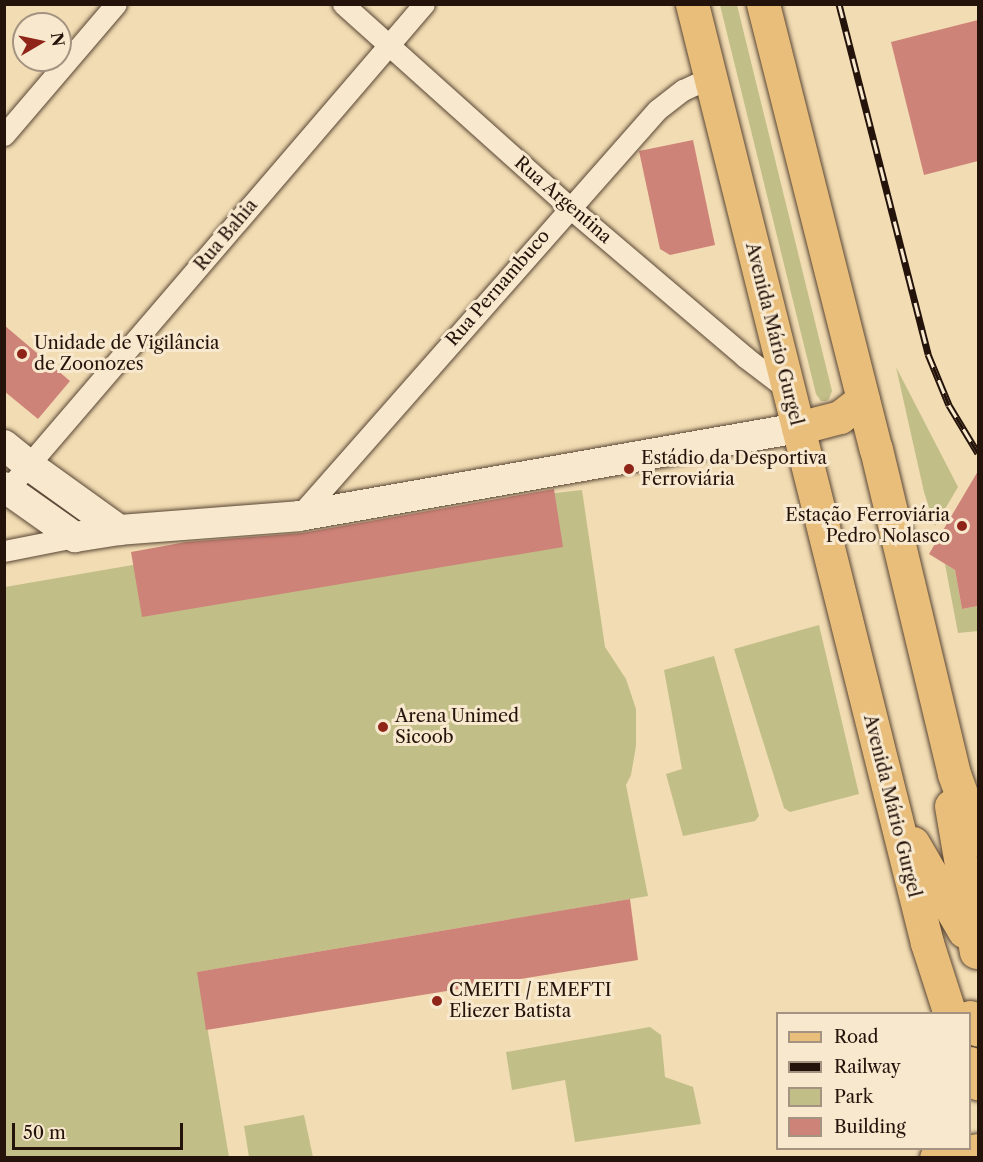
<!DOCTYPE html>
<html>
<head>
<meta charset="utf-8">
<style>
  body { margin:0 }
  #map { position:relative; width:983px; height:1162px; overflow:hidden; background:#f2dcb3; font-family:"Libre Caslon Text",serif }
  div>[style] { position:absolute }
  .green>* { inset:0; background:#c1be88 }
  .building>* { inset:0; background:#ce8378 }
  .roads { filter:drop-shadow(0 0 2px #584534) drop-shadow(0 0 2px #584534) }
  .street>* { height:21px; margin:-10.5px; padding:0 10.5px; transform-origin:10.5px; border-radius:10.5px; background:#f7e8ce }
  .secondary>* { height:30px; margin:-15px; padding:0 15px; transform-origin:15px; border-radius:15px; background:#f7e8ce }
  .primary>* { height:33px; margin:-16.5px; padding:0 16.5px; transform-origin:16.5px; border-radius:16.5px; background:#e9be7a }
  .rail>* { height:7px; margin-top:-3.5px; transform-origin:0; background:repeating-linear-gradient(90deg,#f7e8ce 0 14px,#24130a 0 28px); box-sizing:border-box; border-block:2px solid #24130a }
  .dots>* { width:16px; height:16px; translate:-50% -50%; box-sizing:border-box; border:3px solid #f7e8ce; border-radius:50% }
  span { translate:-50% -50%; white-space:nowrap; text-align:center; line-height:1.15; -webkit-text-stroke:6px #f7e8ce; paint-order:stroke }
  .street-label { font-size:18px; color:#24130a }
  .poi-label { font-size:18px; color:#24130a }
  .left { translate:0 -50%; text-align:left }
  .right { translate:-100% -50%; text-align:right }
  .frame { position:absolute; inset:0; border:6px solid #24130a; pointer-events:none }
  .legend { position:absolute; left:776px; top:1012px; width:195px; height:138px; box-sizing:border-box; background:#f7e8ce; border:2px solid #a39380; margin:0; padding:8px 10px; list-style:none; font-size:18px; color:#24130a }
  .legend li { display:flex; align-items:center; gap:12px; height:30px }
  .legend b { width:30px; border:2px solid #a39380 }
  .north { position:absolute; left:12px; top:12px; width:60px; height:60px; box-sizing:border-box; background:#f7e8ce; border:2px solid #a39380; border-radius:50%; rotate:81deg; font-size:16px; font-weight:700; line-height:24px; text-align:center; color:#24130a }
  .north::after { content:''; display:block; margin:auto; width:21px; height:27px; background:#8f2418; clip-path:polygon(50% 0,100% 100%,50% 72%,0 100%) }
  .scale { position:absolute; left:12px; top:1123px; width:171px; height:27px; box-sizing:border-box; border:3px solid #24130a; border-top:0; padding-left:8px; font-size:18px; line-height:21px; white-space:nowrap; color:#24130a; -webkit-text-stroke:4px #f7e8ce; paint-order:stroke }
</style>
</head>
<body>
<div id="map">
  <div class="green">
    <div style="clip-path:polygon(720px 5px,737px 5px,832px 391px,829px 399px,826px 401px,821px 401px,816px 394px)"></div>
    <div style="clip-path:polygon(896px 367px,958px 487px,935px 526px,924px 492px)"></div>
    <div style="clip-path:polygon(582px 490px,605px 647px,626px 679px,636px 709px,636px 746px,631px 775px,626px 785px,648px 896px,198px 972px,229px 1157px,5px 1158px,5px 587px,538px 495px)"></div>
    <div style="clip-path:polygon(945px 564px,955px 570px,962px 609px,978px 606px,978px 631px,958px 633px)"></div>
    <div style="clip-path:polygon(819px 625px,859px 794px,790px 812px,784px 808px,734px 649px)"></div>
    <div style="clip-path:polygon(714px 656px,759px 816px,755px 821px,683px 836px,666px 774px,682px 769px,664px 670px)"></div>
    <div style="clip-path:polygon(650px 1027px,661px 1035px,665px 1077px,693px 1087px,701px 1124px,575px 1142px,565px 1080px,512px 1090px,506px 1052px)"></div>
    <div style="clip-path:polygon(304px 1115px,313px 1157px,249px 1157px,244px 1126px)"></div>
  </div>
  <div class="building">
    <div style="clip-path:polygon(978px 20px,978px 161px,924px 175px,891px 42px)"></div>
    <div style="clip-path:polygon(693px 140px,715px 245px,670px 255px,660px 249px,639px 151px)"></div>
    <div style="clip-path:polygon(4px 325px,70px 381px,38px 419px,4px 391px)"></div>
    <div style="clip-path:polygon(978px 471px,978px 606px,962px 609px,955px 570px,929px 554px)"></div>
    <div style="clip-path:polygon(554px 489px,563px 547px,142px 617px,131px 552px,186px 542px,302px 533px)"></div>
    <div style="clip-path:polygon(630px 899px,638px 960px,206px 1030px,197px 972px)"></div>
  </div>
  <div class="roads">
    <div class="street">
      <div style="left:343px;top:4px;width:304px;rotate:41.9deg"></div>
      <div style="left:569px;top:207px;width:231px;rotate:40.4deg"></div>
      <div style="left:745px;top:357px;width:53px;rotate:37.3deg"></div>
      <div style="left:4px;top:135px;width:172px;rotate:-49.5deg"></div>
      <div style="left:7px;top:490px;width:640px;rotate:-49.37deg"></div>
      <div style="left:299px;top:516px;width:541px;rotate:-48.6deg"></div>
      <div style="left:657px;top:110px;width:33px;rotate:-38deg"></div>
      <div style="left:683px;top:90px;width:31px;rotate:-25deg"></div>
      <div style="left:4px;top:551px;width:72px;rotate:-11.2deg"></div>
    </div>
    <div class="secondary">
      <div style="left:4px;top:445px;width:33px;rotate:39deg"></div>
      <div style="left:30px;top:466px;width:110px;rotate:35.7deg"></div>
      <div style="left:4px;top:487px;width:87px;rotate:35.2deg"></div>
      <div style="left:75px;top:537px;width:45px;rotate:-9deg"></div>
      <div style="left:119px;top:530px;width:181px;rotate:-4.4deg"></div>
      <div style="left:299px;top:516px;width:507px;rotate:-10deg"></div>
    </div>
    <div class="primary">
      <div style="left:692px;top:4px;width:968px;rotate:75.95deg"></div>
      <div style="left:927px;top:943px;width:75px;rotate:72.1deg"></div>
      <div style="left:763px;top:4px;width:459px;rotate:75.8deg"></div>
      <div style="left:876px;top:449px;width:334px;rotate:76.5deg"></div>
      <div style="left:954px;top:774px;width:70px;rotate:70deg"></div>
      <div style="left:798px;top:428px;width:43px;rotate:-14.7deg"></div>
      <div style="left:840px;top:417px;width:29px;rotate:-38deg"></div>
      <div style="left:951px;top:806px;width:148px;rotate:80.3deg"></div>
      <div style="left:913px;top:843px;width:102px;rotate:59.9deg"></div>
      <div style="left:970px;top:1017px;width:15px;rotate:58deg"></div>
      <div style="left:970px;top:1063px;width:22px;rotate:69deg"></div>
      <div style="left:936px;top:1158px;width:43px;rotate:-10.8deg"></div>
    </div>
  </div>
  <div class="rail">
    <div style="left:839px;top:4px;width:361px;rotate:75.7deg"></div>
    <div style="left:928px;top:354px;width:55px;rotate:67.6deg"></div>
    <div style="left:949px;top:405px;width:56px;rotate:58.9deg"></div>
  </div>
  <div class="dots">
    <div style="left:22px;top:354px;background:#8f2418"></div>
    <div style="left:629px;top:469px;background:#8f2418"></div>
    <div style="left:962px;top:526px;background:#8f2418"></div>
    <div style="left:383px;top:727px;background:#8f2418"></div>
    <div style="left:437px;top:1001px;background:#8f2418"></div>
  </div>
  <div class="street-label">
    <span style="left:563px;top:200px;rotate:41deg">Rua Argentina</span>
    <span style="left:226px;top:235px;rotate:-50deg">Rua Bahia</span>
    <span style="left:498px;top:288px;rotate:-49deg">Rua Pernambuco</span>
    <span style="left:774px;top:334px;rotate:76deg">Avenida Mário Gurgel</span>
    <span style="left:892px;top:806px;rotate:76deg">Avenida Mário Gurgel</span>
  </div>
  <div class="poi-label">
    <span class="left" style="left:34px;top:354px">Unidade de Vigilância<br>de Zoonozes</span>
    <span class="left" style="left:641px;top:469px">Estádio da Desportiva<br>Ferroviária</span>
    <span class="right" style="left:950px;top:526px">Estação Ferroviária<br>Pedro Nolasco</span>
    <span class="left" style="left:395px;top:727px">Arena Unimed<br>Sicoob</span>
    <span class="left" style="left:449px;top:1001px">CMEITI / EMEFTI<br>Eliezer Batista</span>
  </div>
  <div class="frame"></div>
  <ul class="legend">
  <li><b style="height:8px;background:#e9be7a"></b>Road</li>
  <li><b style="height:8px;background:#24130a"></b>Railway</li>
  <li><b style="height:16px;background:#c1be88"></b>Park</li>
  <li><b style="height:16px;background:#ce8378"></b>Building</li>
  </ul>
  <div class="north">N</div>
  <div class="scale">50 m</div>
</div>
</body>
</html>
